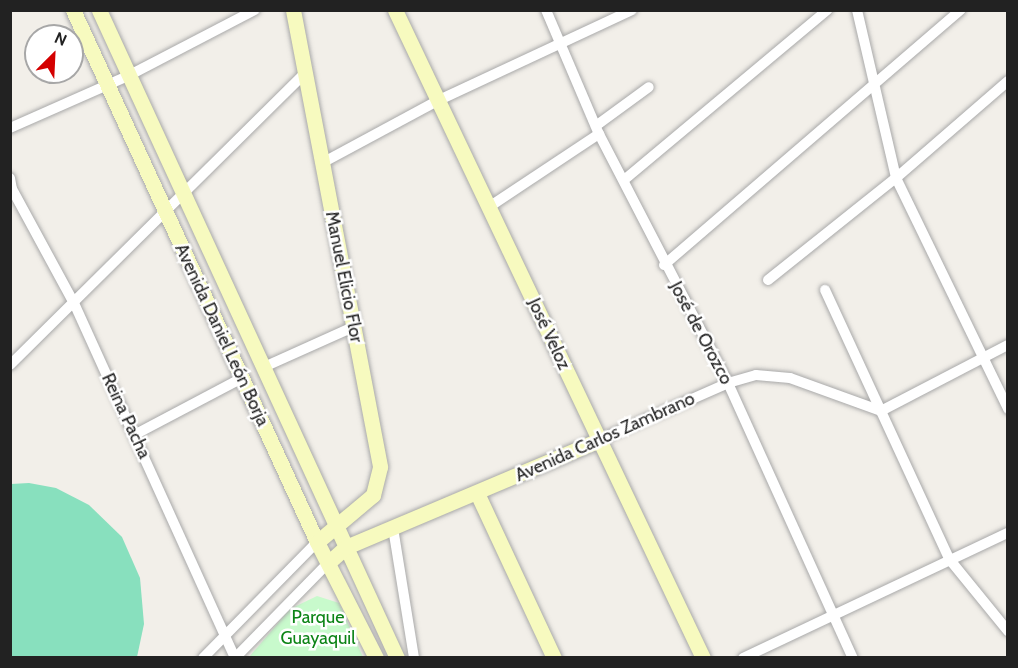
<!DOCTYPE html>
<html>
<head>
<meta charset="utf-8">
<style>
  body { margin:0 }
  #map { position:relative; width:1018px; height:668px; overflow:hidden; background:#f2efe9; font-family:Cabin,sans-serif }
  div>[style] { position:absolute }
  .park>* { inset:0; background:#c8facc }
  .pitch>* { inset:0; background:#88e0be }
  .roads { filter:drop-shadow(0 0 2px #a9a9a9) drop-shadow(0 0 2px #a9a9a9) }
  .street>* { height:10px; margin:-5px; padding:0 5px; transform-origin:5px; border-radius:5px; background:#fff }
  .secondary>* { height:15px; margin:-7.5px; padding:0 7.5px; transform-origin:7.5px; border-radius:7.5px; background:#f7fabf }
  span { translate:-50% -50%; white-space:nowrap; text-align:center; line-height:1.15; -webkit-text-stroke:5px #fff; paint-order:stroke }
  .street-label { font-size:18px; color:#222 }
  .park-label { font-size:18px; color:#0c8416 }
  .frame { position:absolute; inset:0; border:12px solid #222; pointer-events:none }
  .north { position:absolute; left:24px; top:24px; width:60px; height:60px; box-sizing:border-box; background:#fff; border:2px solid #a7a7a7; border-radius:50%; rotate:24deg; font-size:16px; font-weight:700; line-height:24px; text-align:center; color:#222 }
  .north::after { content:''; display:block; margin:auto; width:21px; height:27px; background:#d40000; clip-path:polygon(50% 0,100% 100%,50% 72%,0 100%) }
</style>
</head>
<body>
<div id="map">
  <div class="park">
    <div style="clip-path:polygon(317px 596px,339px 603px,363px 657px,249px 657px,290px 609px)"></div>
  </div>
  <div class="pitch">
    <div style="clip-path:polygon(29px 483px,56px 488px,89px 505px,122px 537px,140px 578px,144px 624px,137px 657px,11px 657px,11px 484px)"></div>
  </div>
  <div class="roads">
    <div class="street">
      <div style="left:546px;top:10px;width:135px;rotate:66.9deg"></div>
      <div style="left:599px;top:134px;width:280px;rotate:62.6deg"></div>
      <div style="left:728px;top:383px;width:302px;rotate:65.6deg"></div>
      <div style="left:857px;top:10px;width:172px;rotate:76.9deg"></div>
      <div style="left:896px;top:178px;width:257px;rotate:64.1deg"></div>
      <div style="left:597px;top:125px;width:64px;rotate:-36.2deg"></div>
      <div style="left:10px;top:128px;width:129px;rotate:-23.8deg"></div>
      <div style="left:128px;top:76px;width:143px;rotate:-27.5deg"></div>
      <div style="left:322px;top:163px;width:131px;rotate:-28.3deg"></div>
      <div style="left:437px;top:101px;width:215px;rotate:-25deg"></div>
      <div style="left:10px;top:178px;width:11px;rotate:80deg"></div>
      <div style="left:12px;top:189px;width:130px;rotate:61.5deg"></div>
      <div style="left:74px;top:303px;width:390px;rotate:65.6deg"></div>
      <div style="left:624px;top:180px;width:265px;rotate:-39.9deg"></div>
      <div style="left:489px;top:207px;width:132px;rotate:-33.6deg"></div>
      <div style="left:664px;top:265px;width:391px;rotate:-40.7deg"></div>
      <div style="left:768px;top:280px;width:164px;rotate:-38.6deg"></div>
      <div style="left:896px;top:178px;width:148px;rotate:-40.9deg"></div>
      <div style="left:825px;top:290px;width:298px;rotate:65.2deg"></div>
      <div style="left:950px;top:560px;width:92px;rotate:50.8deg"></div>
      <div style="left:10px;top:365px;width:415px;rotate:-44.7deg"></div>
      <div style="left:264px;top:367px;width:98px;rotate:-24.2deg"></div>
      <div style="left:134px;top:435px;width:122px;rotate:-27.8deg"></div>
      <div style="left:599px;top:440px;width:141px;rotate:-23.8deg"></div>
      <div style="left:728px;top:383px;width:29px;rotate:-16deg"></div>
      <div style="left:756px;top:375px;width:34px;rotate:5deg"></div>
      <div style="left:790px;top:378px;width:97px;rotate:19.9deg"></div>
      <div style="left:881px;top:411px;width:143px;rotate:-27.5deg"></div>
      <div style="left:393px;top:528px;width:132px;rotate:80.8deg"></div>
      <div style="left:203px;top:658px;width:163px;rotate:-45.5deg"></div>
      <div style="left:235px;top:658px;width:133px;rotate:-45.6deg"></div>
      <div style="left:743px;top:658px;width:293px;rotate:-25.3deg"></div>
    </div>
    <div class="secondary">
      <div style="left:73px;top:10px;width:585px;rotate:65.36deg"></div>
      <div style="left:317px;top:542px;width:130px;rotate:63deg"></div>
      <div style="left:99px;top:10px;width:713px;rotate:65.3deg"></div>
      <div style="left:293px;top:10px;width:465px;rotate:79.2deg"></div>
      <div style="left:380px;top:467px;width:29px;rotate:104deg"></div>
      <div style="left:373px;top:495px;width:73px;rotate:140deg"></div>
      <div style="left:395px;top:10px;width:717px;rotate:64.58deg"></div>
      <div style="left:477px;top:493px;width:182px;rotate:65deg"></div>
      <div style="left:328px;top:563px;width:24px;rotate:-42deg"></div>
      <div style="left:346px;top:547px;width:275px;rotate:-22.9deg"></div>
    </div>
  </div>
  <div class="street-label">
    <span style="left:344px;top:277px;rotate:79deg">Manuel Elicio Flor</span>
    <span style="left:701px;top:333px;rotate:62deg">José de Orozco</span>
    <span style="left:549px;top:334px;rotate:65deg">José Veloz</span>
    <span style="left:222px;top:335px;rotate:65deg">Avenida Daniel León Borja</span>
    <span style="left:126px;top:416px;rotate:65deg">Reina Pacha</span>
    <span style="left:605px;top:437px;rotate:-24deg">Avenida Carlos Zambrano</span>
  </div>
  <div class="park-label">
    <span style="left:318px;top:628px">Parque<br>Guayaquil</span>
  </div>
  <div class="frame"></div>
  <div class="north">N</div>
</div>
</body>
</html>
